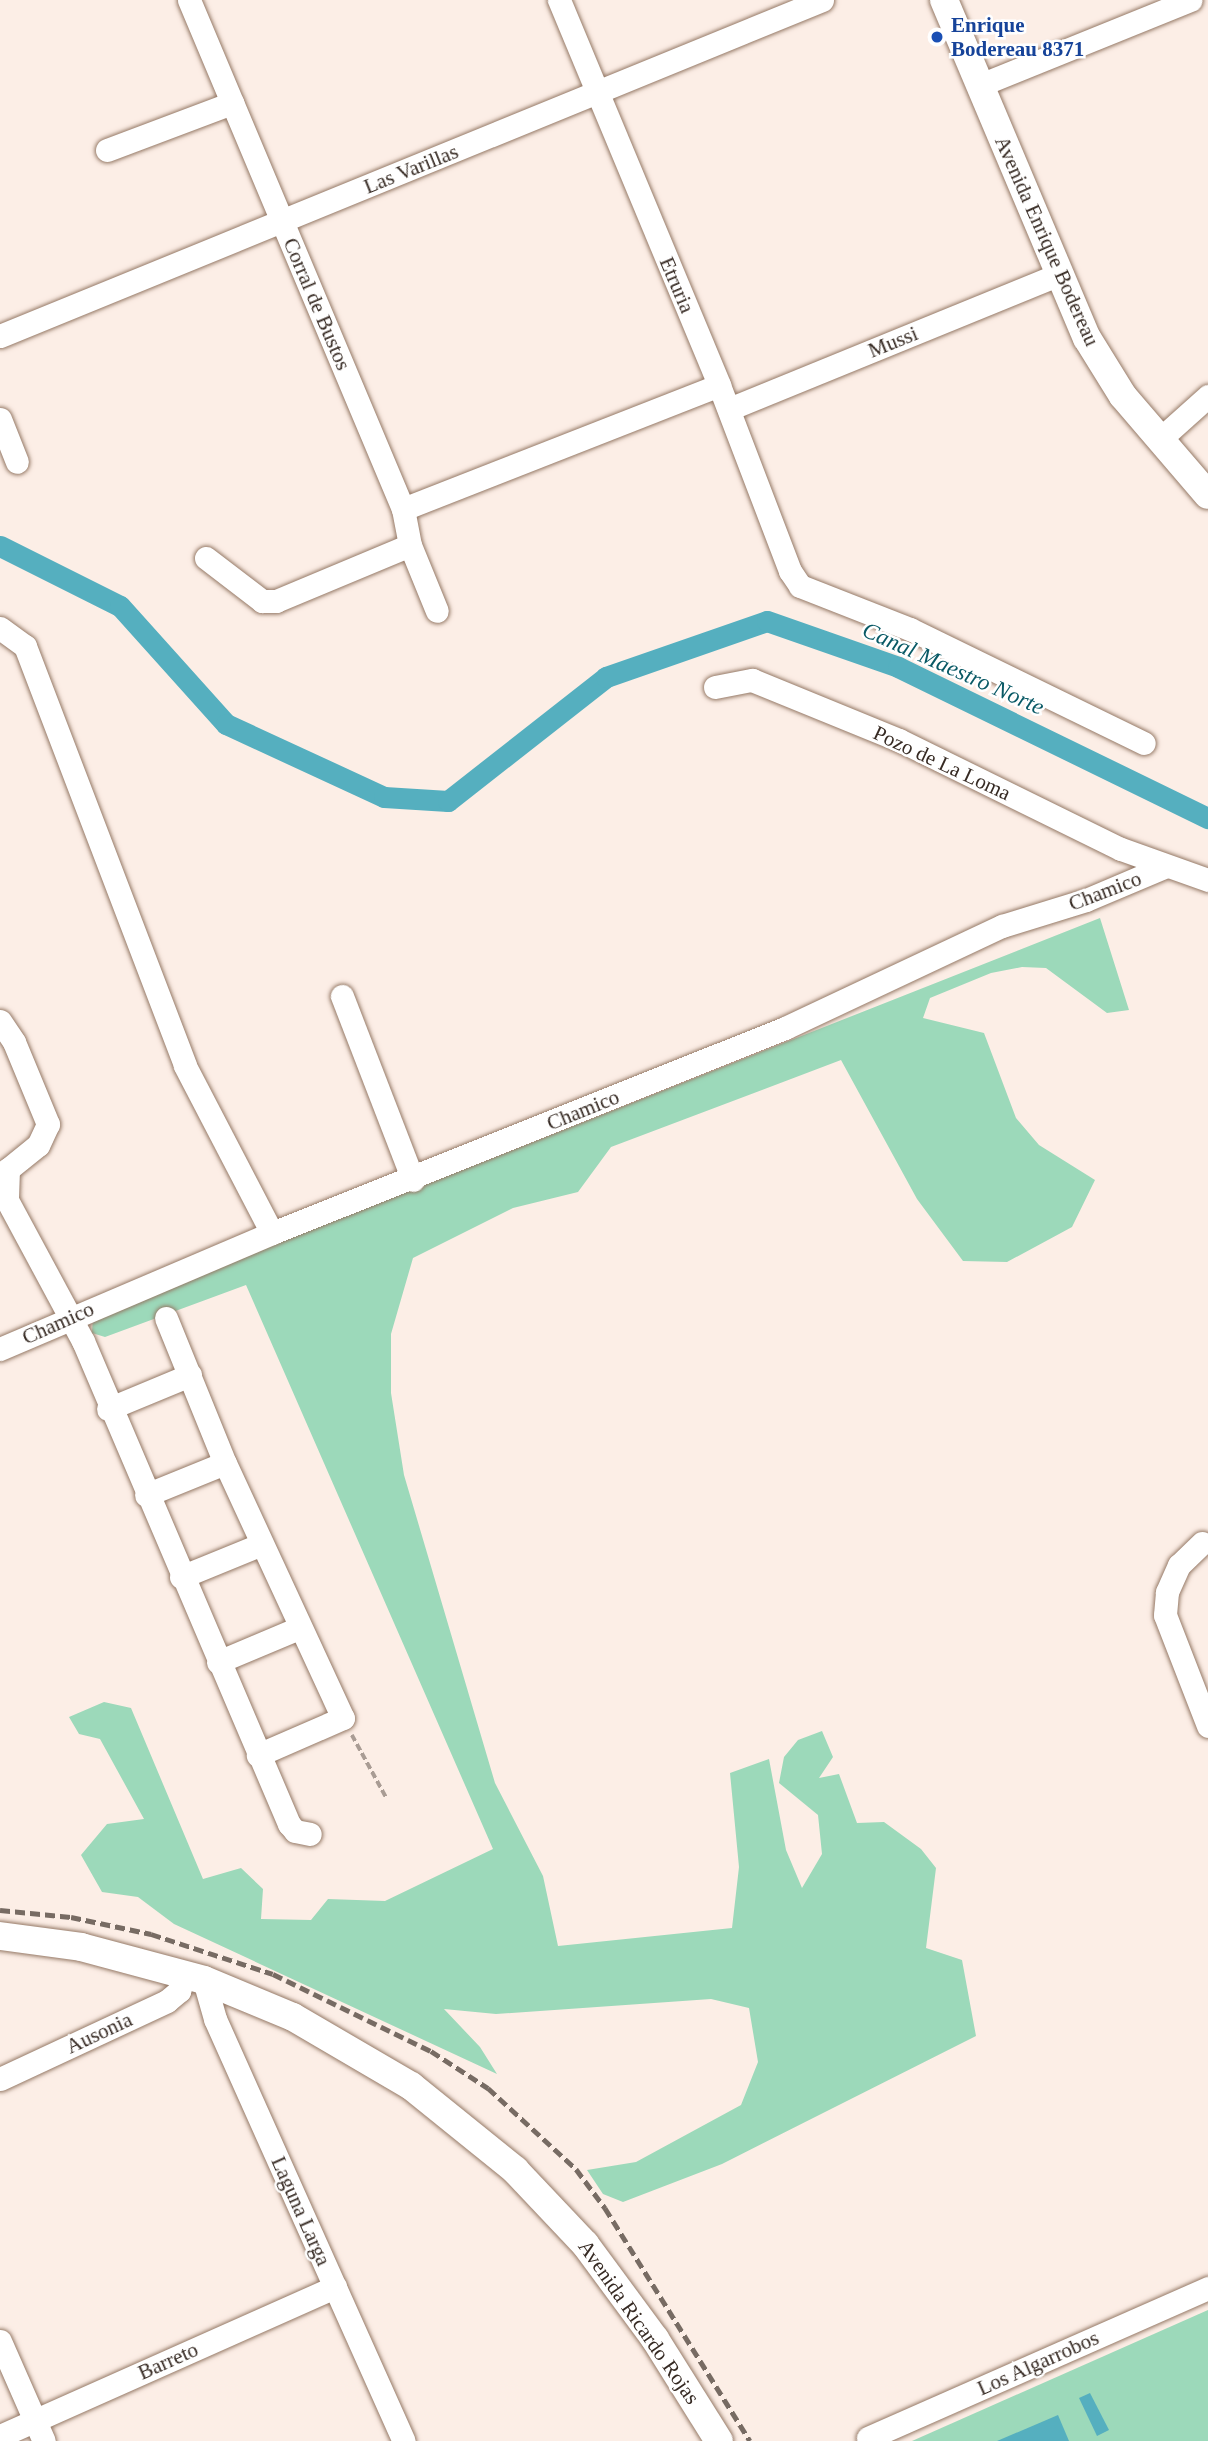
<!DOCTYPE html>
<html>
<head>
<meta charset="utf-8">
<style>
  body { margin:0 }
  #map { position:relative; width:1208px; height:2441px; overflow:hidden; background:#fceee6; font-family:Georgia,serif }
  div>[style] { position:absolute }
  .green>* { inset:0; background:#9cd9ba }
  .water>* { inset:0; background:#55afbf }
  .canal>* { height:21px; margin:-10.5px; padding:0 10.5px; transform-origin:10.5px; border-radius:10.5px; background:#55afbf }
  .path>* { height:3.5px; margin-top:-1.75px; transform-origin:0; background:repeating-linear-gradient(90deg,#a99c94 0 7px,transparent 0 10.5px) }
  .roads { filter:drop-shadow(0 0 2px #957966) drop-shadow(0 0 2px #957966) }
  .minor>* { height:23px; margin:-11.5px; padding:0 11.5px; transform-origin:11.5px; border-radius:11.5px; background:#fff }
  .major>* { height:28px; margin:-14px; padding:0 14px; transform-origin:14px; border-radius:14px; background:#fff }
  .rail>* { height:5px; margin-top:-2.5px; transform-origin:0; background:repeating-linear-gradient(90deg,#776b63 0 10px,transparent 0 15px) }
  .dots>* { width:19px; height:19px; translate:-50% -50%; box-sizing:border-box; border:4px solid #fff; border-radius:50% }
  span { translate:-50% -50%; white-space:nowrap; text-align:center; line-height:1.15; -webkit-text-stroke:5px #fff; paint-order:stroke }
  .transit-label { font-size:21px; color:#164399; font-weight:700 }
  .left { translate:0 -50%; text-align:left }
  .street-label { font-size:21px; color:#362a23 }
  .water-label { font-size:23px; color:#095965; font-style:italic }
</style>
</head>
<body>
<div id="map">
  <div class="green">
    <div style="clip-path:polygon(1100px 918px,1129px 1010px,1107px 1013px,1046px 968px,1022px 967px,991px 973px,930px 998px,923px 1018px,984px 1033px,1016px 1118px,1039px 1145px,1095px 1180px,1072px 1227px,1007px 1262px,963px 1261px,917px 1199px,841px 1060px,611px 1147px,578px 1192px,513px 1208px,413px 1258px,391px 1334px,391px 1393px,404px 1475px,495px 1783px,543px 1876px,558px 1946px,732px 1928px,739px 1867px,730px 1773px,769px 1759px,786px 1850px,802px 1888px,822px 1854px,818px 1815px,779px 1783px,784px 1757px,798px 1740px,822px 1731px,833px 1757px,819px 1778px,839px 1774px,857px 1823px,884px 1822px,921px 1849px,936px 1868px,926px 1948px,962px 1960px,976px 2036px,722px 2164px,623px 2202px,603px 2194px,587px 2170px,636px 2162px,741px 2105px,758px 2062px,749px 2008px,711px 1999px,496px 2014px,444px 2009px,480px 2047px,497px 2074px,174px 1924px,138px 1897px,102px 1892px,81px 1855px,107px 1824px,144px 1819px,100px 1739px,79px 1734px,69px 1717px,104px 1702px,131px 1708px,203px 1879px,241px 1868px,263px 1889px,261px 1919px,311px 1920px,328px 1899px,385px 1901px,493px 1849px,246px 1285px,105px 1337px,92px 1333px,93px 1316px)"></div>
    <div style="clip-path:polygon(1208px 2310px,1208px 2441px,912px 2441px)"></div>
  </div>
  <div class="water">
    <div style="clip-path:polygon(1090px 2393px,1109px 2430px,1097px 2436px,1079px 2398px)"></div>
    <div style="clip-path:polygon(1058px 2415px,1069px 2441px,997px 2441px)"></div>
  </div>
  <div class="canal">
    <div style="left:0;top:546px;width:134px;rotate:26.6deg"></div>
    <div style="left:120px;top:606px;width:159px;rotate:48.1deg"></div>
    <div style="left:226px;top:724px;width:174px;rotate:24.8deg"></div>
    <div style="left:384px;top:797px;width:64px;rotate:3.6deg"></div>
    <div style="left:448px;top:801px;width:201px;rotate:-38.1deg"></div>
    <div style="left:606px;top:677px;width:170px;rotate:-19.2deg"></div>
    <div style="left:767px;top:621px;width:139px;rotate:19.3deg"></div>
    <div style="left:898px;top:667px;width:345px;rotate:26deg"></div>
  </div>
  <div class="path">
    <div style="left:352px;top:1735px;width:73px;rotate:61.3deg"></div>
  </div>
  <div class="roads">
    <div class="minor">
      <div style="left:189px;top:0;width:552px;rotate:67.2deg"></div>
      <div style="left:403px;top:509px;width:37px;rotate:79deg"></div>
      <div style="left:410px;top:545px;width:71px;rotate:67.8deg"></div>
      <div style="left:559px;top:0;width:417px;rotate:67.4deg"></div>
      <div style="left:719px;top:385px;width:199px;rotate:69.1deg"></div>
      <div style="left:790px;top:571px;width:18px;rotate:56deg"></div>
      <div style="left:800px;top:586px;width:118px;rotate:21.4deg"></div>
      <div style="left:910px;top:629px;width:260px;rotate:26deg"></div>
      <div style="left:980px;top:85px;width:227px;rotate:-22deg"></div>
      <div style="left:107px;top:150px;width:134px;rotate:-20.6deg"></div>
      <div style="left:0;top:336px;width:888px;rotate:-22.23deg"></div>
      <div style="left:729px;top:409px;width:354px;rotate:-22.2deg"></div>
      <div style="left:0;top:419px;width:46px;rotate:68.4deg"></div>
      <div style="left:1159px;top:440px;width:66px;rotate:-41.9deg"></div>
      <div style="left:403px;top:509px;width:339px;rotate:-21.4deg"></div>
      <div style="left:206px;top:558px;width:71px;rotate:37.5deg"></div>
      <div style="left:262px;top:601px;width:14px"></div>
      <div style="left:276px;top:601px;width:145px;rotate:-22.7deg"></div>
      <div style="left:0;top:628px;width:31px;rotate:36deg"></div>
      <div style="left:25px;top:646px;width:449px;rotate:69.1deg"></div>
      <div style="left:185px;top:1066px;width:188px;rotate:62.5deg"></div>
      <div style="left:715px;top:687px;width:38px;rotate:-11deg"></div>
      <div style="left:752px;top:680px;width:159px;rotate:22.2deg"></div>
      <div style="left:899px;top:740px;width:247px;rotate:26.2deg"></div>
      <div style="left:1121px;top:849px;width:92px;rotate:19.6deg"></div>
      <div style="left:342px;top:996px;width:197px;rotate:68.9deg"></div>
      <div style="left:0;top:1021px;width:25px;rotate:56deg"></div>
      <div style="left:14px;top:1042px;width:89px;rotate:67.5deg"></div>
      <div style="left:48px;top:1124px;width:23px;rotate:115deg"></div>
      <div style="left:38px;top:1145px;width:38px;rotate:141deg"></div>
      <div style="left:8px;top:1169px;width:31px;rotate:92deg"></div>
      <div style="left:7px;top:1200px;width:160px;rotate:61.7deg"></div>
      <div style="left:83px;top:1341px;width:525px;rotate:66.9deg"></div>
      <div style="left:289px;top:1824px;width:9px;rotate:49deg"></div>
      <div style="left:295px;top:1831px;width:15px;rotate:11deg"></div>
      <div style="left:166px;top:1318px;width:157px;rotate:67.9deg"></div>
      <div style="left:225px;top:1463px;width:281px;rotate:65.2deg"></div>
      <div style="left:343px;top:1718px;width:93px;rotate:156.5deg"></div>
      <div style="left:0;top:1349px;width:296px;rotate:-23.1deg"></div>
      <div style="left:272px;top:1233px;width:552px;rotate:-21.78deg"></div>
      <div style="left:785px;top:1028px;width:240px;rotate:-25.2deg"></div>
      <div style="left:1002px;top:926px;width:88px;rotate:-17.2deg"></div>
      <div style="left:1086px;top:900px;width:85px;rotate:-22.9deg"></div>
      <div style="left:108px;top:1409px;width:89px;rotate:-22.5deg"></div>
      <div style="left:146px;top:1495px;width:85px;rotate:-22.1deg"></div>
      <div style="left:1202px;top:1543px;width:32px;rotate:136deg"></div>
      <div style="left:1179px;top:1565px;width:30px;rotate:114deg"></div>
      <div style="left:1167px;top:1592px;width:23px;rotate:95deg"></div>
      <div style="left:1165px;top:1615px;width:119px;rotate:68.8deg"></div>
      <div style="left:181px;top:1577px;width:87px;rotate:-22.2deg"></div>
      <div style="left:218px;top:1662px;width:88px;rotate:-22.8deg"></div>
      <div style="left:204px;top:1980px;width:41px;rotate:74.2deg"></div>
      <div style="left:215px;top:2019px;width:462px;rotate:65.9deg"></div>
      <div style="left:0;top:2079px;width:184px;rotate:-25deg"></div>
      <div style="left:167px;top:2001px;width:16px;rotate:-40deg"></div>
      <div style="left:179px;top:1991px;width:18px;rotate:-74deg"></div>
      <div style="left:0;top:2341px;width:109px;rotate:66.3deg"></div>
      <div style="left:0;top:2436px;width:367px;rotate:-24deg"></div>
      <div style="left:868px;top:2438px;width:372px;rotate:-23.8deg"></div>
    </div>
    <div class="major">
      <div style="left:944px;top:0;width:367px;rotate:67.1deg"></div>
      <div style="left:1087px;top:338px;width:68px;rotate:58.2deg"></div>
      <div style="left:1123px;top:396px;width:130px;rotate:49.4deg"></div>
      <div style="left:0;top:1936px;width:82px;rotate:7.7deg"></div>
      <div style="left:81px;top:1947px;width:127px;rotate:15deg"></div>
      <div style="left:204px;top:1980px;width:96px;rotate:22.6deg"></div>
      <div style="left:293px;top:2017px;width:137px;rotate:30.3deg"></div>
      <div style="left:411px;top:2086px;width:134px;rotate:38.9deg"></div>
      <div style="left:515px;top:2170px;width:102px;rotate:46.6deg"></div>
      <div style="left:585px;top:2244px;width:118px;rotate:53.6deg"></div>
      <div style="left:655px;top:2339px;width:120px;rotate:57.9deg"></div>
    </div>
  </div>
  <div class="rail">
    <div style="left:0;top:1910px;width:71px;rotate:5.6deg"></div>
    <div style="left:71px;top:1917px;width:82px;rotate:12deg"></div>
    <div style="left:151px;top:1934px;width:128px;rotate:18.2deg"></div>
    <div style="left:273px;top:1974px;width:176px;rotate:26deg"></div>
    <div style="left:431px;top:2051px;width:68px;rotate:33deg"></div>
    <div style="left:488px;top:2088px;width:120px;rotate:42.6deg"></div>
    <div style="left:576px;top:2169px;width:49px;rotate:53.4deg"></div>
    <div style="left:605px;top:2208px;width:274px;rotate:58.1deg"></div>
  </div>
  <div class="dots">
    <div style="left:937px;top:37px;background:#1a4fb4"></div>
  </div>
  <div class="transit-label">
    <span class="left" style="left:951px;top:37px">Enrique<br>Bodereau 8371</span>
  </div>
  <div class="street-label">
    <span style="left:411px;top:169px;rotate:-22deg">Las Varillas</span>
    <span style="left:1047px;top:241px;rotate:66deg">Avenida Enrique Bodereau</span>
    <span style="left:677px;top:285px;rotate:67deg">Etruria</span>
    <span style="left:317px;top:304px;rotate:67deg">Corral de Bustos</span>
    <span style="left:893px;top:342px;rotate:-22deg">Mussi</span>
    <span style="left:942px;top:763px;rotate:25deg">Pozo de La Loma</span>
    <span style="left:1105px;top:891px;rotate:-21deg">Chamico</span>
    <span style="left:583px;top:1110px;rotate:-22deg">Chamico</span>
    <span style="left:58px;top:1323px;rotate:-24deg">Chamico</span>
    <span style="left:99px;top:2033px;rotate:-25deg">Ausonia</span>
    <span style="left:301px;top:2211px;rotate:66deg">Laguna Larga</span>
    <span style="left:639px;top:2322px;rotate:55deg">Avenida Ricardo Rojas</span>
    <span style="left:168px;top:2361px;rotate:-24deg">Barreto</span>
    <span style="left:1038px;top:2363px;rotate:-24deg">Los Algarrobos</span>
  </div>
  <div class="water-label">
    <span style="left:953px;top:669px;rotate:24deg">Canal Maestro Norte</span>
  </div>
</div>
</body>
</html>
